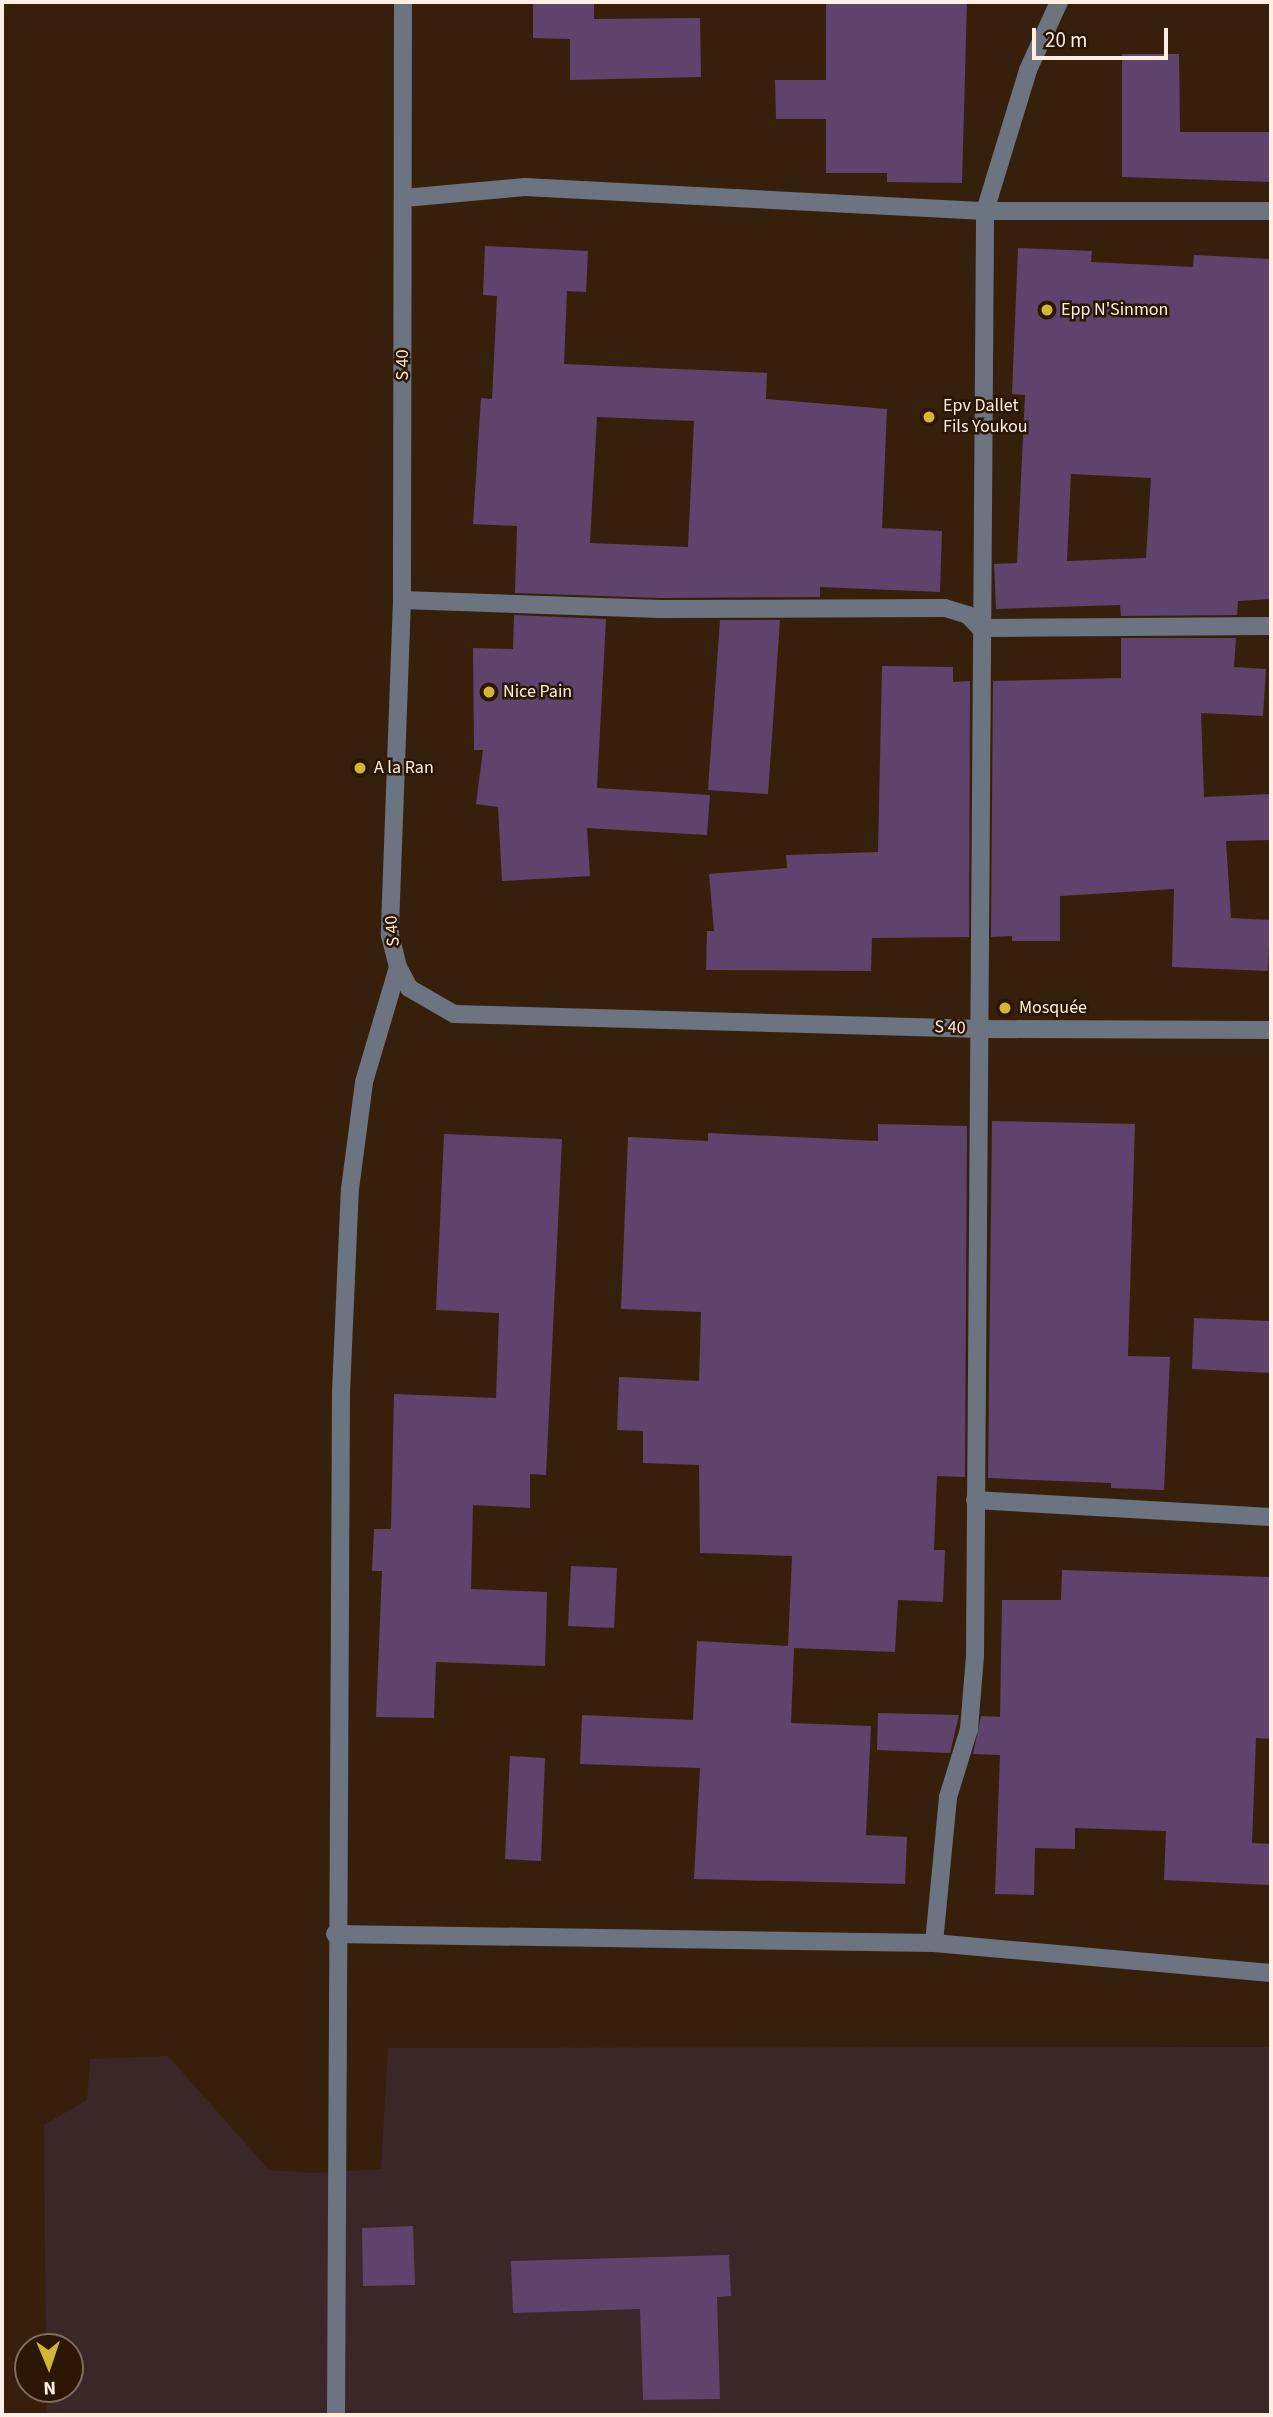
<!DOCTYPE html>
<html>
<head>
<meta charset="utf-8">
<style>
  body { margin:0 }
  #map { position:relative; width:1273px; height:2417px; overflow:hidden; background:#37200b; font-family:"Source Sans 3",sans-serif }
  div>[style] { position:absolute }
  .industrial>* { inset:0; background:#3b2727 }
  .building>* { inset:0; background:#5f436d }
  .minor>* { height:18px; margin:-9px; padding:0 9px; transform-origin:9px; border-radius:9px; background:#6b7480 }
  .dots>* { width:19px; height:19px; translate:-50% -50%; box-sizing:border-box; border:4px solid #2c1603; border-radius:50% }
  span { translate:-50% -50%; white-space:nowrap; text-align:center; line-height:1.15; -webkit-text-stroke:5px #2c1603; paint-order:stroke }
  .poi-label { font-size:18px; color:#ffefe2 }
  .left { translate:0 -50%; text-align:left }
  .street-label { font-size:18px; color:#ffefe2 }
  .frame { position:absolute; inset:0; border:4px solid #ffefe2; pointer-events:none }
  .north { position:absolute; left:14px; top:2333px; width:70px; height:70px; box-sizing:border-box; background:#2c1603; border:2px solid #806d5c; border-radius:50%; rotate:178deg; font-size:19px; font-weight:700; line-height:28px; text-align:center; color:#ffefe2 }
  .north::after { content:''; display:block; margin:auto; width:24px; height:32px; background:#d1b736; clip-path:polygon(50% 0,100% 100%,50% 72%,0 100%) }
  .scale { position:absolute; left:1032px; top:28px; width:136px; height:32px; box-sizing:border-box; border:4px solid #ffefe2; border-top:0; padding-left:9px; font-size:21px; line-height:24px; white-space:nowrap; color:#ffefe2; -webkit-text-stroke:5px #2c1603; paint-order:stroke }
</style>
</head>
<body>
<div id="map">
  <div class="industrial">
    <div style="clip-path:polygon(1271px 2047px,1271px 2415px,47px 2415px,47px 2389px,70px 2389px,70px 2347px,46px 2347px,44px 2125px,87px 2100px,90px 2059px,168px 2056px,269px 2170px,313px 2173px,381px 2169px,388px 2048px)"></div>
  </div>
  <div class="building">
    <div style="clip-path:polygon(533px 2px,594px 2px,594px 19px,700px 18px,701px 77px,570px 80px,570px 39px,533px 38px)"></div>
    <div style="clip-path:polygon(826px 2px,967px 2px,962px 183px,887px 182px,887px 173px,826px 173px,826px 119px,776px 119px,775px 80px,826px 80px)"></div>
    <div style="clip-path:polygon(1122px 54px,1179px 54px,1180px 132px,1271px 132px,1271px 182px,1122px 177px)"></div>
    <div style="clip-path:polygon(evenodd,485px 246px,588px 251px,586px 292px,567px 291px,564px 364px,767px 373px,766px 399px,887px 409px,882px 528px,942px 531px,940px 592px,820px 587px,820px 597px,660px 598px,515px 593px,517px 526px,473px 524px,481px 398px,492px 399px,497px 296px,483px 295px,485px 246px,597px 417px,694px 421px,688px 547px,590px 543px,597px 417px)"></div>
    <div style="clip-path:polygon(evenodd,1018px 248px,1092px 251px,1091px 262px,1193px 267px,1194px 255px,1271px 259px,1271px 599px,1238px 601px,1237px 615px,1121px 616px,1120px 605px,996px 609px,994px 564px,1017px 563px,1025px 395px,1012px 394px,1018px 248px,1071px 474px,1151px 478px,1146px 558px,1067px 561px,1071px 474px)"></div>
    <div style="clip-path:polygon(514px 615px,606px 619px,597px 788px,710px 795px,707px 835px,587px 828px,590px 876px,502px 881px,498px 807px,476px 804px,483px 750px,474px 750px,473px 648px,513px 649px)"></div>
    <div style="clip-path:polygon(720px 620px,780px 620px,768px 794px,708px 790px)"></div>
    <div style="clip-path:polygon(1121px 638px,1236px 638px,1234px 667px,1266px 669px,1263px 716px,1201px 713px,1204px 797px,1271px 794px,1271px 840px,1226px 841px,1231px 918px,1270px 920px,1268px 971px,1172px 967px,1174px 889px,1060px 896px,1060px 941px,1012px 941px,1012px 936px,991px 937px,993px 681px,1121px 678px)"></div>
    <div style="clip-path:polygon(882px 666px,953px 667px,953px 682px,970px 681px,969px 937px,872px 938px,871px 971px,706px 970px,707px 931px,714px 931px,709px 874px,787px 868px,786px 855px,878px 852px)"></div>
    <div style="clip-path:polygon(992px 1121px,1135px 1124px,1128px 1356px,1170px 1357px,1164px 1490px,1111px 1488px,1111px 1483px,988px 1478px)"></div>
    <div style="clip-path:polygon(878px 1124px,967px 1126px,965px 1477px,937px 1476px,934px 1550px,945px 1550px,943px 1602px,898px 1600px,895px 1652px,794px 1648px,791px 1723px,871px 1726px,866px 1835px,907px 1837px,905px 1884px,694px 1879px,700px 1768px,580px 1764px,582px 1715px,693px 1720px,697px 1641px,788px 1646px,792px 1556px,700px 1553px,699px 1465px,643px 1463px,643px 1431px,617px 1430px,619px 1377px,699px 1381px,701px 1312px,621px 1309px,628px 1137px,708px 1141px,708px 1133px,878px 1141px)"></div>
    <div style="clip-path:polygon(444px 1134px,562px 1139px,546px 1475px,530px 1474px,530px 1508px,473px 1505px,471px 1589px,547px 1592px,545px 1666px,436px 1662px,434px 1718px,376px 1717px,382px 1571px,372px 1571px,374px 1529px,391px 1529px,394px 1394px,496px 1398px,499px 1313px,436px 1310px)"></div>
    <div style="clip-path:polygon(1194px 1318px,1271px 1321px,1271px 1373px,1192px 1369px)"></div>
    <div style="clip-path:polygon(571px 1566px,617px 1568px,614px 1628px,568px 1626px)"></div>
    <div style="clip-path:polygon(1062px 1570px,1271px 1577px,1271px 1739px,1256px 1738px,1252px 1843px,1271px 1844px,1270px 1885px,1164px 1880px,1166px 1831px,1075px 1828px,1075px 1849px,1035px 1848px,1034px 1895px,995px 1894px,1000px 1755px,973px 1754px,981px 1716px,1000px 1717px,1002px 1600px,1061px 1600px)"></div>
    <div style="clip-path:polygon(878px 1713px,959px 1715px,950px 1753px,877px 1750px)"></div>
    <div style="clip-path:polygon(510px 1756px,545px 1758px,541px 1861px,505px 1859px)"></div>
    <div style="clip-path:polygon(413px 2226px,415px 2285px,363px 2286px,362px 2228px)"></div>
    <div style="clip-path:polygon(729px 2255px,731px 2296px,717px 2297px,720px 2399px,643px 2400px,640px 2309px,513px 2313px,511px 2261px)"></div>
  </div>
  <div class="minor">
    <div style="left:403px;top:2px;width:598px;rotate:90.1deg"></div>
    <div style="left:402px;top:600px;width:335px;rotate:92.1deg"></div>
    <div style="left:390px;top:935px;width:33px;rotate:76deg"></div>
    <div style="left:398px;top:967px;width:24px;rotate:62deg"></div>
    <div style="left:409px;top:988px;width:52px;rotate:30deg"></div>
    <div style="left:454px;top:1014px;width:528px;rotate:1.63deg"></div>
    <div style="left:982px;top:1029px;width:289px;rotate:0.2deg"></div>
    <div style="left:404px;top:198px;width:121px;rotate:-5.2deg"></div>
    <div style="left:525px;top:187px;width:461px;rotate:3deg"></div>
    <div style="left:985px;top:211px;width:286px"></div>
    <div style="left:402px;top:600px;width:258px;rotate:2deg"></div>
    <div style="left:660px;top:609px;width:285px;rotate:-0.2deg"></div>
    <div style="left:945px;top:608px;width:24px;rotate:17deg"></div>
    <div style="left:968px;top:615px;width:18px;rotate:47deg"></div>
    <div style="left:980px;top:628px;width:291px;rotate:-0.4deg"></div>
    <div style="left:975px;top:1500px;width:296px;rotate:3.3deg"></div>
    <div style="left:335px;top:1934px;width:599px;rotate:0.86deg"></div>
    <div style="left:934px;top:1943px;width:338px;rotate:5.1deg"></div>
    <div style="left:934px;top:1943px;width:147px;rotate:-84.5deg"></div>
    <div style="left:948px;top:1797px;width:71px;rotate:-72.8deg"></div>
    <div style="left:969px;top:1729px;width:73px;rotate:-85.3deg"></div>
    <div style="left:975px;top:1656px;width:1445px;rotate:-89.6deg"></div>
    <div style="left:985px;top:211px;width:147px;rotate:-73deg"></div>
    <div style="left:1028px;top:70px;width:75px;rotate:-65.5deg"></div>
    <div style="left:336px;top:2415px;width:1023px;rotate:-89.72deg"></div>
    <div style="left:341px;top:1392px;width:203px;rotate:-87.5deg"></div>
    <div style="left:350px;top:1189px;width:108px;rotate:-82.5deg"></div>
    <div style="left:364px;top:1082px;width:120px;rotate:-73.5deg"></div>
  </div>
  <div class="dots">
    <div style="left:1047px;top:310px;background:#d1b736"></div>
    <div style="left:929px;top:417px;background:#d1b736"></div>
    <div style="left:489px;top:692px;background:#d1b736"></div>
    <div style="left:360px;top:768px;background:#d1b736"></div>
    <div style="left:1005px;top:1008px;background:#d1b736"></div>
  </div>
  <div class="poi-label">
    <span class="left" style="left:1061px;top:310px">Epp N'Sinmon</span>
    <span class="left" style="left:943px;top:417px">Epv Dallet<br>Fils Youkou</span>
    <span class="left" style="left:503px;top:692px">Nice Pain</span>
    <span class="left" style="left:374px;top:768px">A la Ran</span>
    <span class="left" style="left:1019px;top:1008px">Mosquée</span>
  </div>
  <div class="street-label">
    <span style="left:403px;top:365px;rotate:-90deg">S 40</span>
    <span style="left:393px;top:931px;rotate:-95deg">S 40</span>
    <span style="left:950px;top:1028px;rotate:2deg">S 40</span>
  </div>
  <div class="frame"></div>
  <div class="north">N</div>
  <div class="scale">20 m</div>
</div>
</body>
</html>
